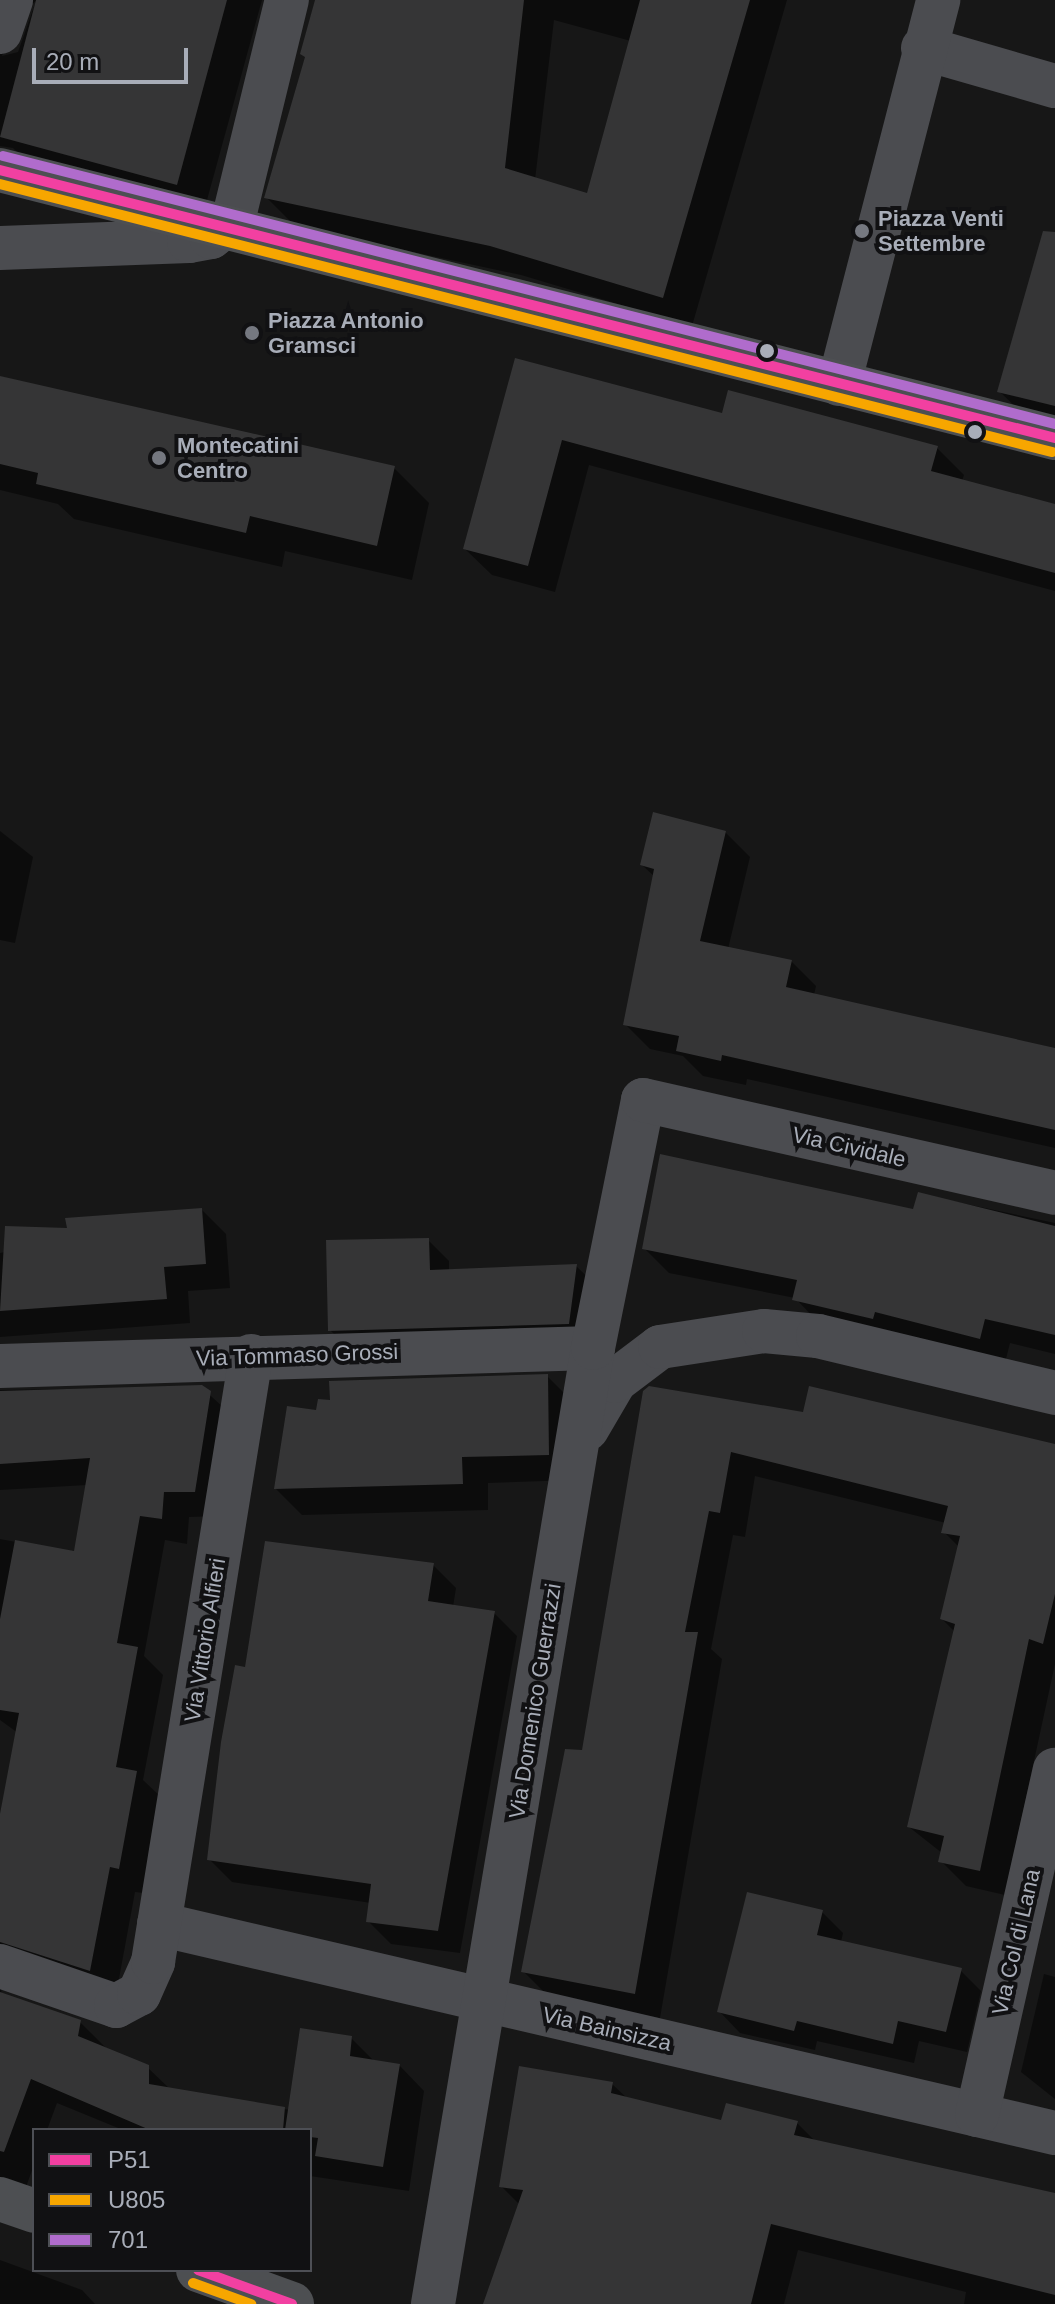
<!DOCTYPE html>
<html>
<head>
<meta charset="utf-8">
<style>
  body { margin:0 }
  #map { position:relative; width:1055px; height:2304px; overflow:hidden; background:#171717; font-family:Arial,sans-serif }
  div>[style] { position:absolute }
  .shadow>* { inset:0; background:#0007 }
  .building>* { inset:0; background:#353536 }
  .minor>* { height:44px; margin:-22px; padding:0 22px; transform-origin:22px; border-radius:22px; background:#4b4c50 }
  .major>* { height:44px; margin:-22px; padding:0 22px; transform-origin:22px; border-radius:22px; background:#4d4f52 }
  .bus-1>* { height:10px; margin:-5px; padding:0 5px; transform-origin:5px; border-radius:5px; background:#f240a1 }
  .bus-2>* { height:10px; margin:-5px; padding:0 5px; transform-origin:5px; border-radius:5px; background:#f7a600 }
  .bus-3>* { height:10px; margin:-5px; padding:0 5px; transform-origin:5px; border-radius:5px; background:#b06ccc }
  .dots>* { width:22px; height:22px; translate:-50% -50%; box-sizing:border-box; border:4px solid #111113; border-radius:50% }
  span { translate:-50% -50%; white-space:nowrap; text-align:center; line-height:1.15; -webkit-text-stroke:8px #111113; paint-order:stroke }
  .poi-label { font-size:22px; color:#a8adb8; font-weight:700 }
  .left { translate:0 -50%; text-align:left }
  .street-label { font-size:22px; color:#a8adb8 }
  .legend { position:absolute; left:32px; top:2128px; width:280px; height:144px; box-sizing:border-box; background:#111113; border:2px solid #4d4f55; margin:0; padding:10px 14px; list-style:none; font-size:24px; color:#a8adb8 }
  .legend li { display:flex; align-items:center; gap:16px; height:40px }
  .legend b { width:40px; border:2px solid #4d4f55 }
  .scale { position:absolute; left:32px; top:48px; width:156px; height:36px; box-sizing:border-box; border:4px solid #a8adb8; border-top:0; padding-left:10px; font-size:24px; line-height:28px; white-space:nowrap; color:#a8adb8; -webkit-text-stroke:6px #111113; paint-order:stroke }
</style>
</head>
<body>
<div id="map">
  <div class="shadow">
    <div style="clip-path:polygon(evenodd,0 0,262px 0,204px 211px,28px 163px,13px 148px,0 146px,0 0,36px 1px,18px 52px,2px 56px,15px 19px,36px 1px)"></div>
    <div style="clip-path:polygon(evenodd,317px 0,787px 0,692px 326px,521px 275px,296px 227px,267px 198px,307px 58px,317px 0,554px 20px,631px 41px,588px 196px,535px 180px,554px 20px)"></div>
    <div style="clip-path:polygon(1055px 255px,1055px 427px,1029px 420px,999px 391px)"></div>
    <div style="clip-path:polygon(516px 360px,723px 416px,937px 448px,964px 475px,962px 481px,1055px 505px,1055px 591px,589px 465px,555px 592px,492px 575px,465px 549px)"></div>
    <div style="clip-path:polygon(0 378px,394px 468px,429px 503px,412px 580px,285px 551px,282px 567px,74px 519px,58px 504px,0 490px)"></div>
    <div style="clip-path:polygon(0 831px,33px 857px,15px 943px,0 940px)"></div>
    <div style="clip-path:polygon(725px 832px,750px 857px,728px 949px,791px 961px,816px 986px,814px 995px,1055px 1049px,1055px 1148px,747px 1079px,746px 1085px,703px 1076px,683px 1056px,650px 1049px,625px 1024px,655px 877px,642px 865px)"></div>
    <div style="clip-path:polygon(919px 1194px,1055px 1223px,1055px 1354px,1010px 1343px,1005px 1363px,820px 1324px,795px 1298px,669px 1273px,644px 1248px,915px 1211px)"></div>
    <div style="clip-path:polygon(202px 1210px,226px 1234px,230px 1288px,188px 1291px,190px 1323px,0 1337px,0 1253px)"></div>
    <div style="clip-path:polygon(428px 1240px,449px 1261px,449px 1272px,576px 1266px,597px 1286px,589px 1344px,351px 1351px,330px 1330px)"></div>
    <div style="clip-path:polygon(547px 1376px,573px 1402px,575px 1480px,488px 1483px,488px 1510px,302px 1515px,276px 1489px,317px 1412px,332px 1403px)"></div>
    <div style="clip-path:polygon(201px 1387px,235px 1418px,220px 1516px,189px 1517px,187px 1544px,165px 1540px,144px 1656px,163px 1675px,143px 1780px,162px 1798px,144px 1893px,135px 1892px,116px 1995px,2px 1983px,1px 1995px,80px 2022px,106px 2048px,147px 2067px,171px 2090px,290px 2110px,351px 2038px,375px 2062px,399px 2065px,424px 2091px,409px 2191px,310px 2176px,310px 2130px,123px 2130px,57px 2103px,47px 2130px,34px 2130px,34px 2165px,26px 2187px,0 2177px,0 1824px,18px 1733px,0 1720px,0 1539px,76px 1553px,87px 1485px,0 1490px,0 1390px)"></div>
    <div style="clip-path:polygon(645px 1392px,1055px 1446px,1055px 1664px,1005px 1895px,966px 1886px,941px 1861px,942px 1853px,909px 1827px,955px 1632px,942px 1619px,960px 1548px,944px 1532px,946px 1523px,755px 1476px,745px 1537px,733px 1535px,711px 1649px,722px 1659px,660px 2018px,548px 1996px,523px 1971px,584px 1752px)"></div>
    <div style="clip-path:polygon(433px 1565px,456px 1588px,453px 1607px,494px 1613px,517px 1636px,460px 1953px,391px 1944px,368px 1921px,371px 1903px,232px 1882px,209px 1859px,247px 1669px)"></div>
    <div style="clip-path:polygon(822px 1912px,843px 1933px,841px 1942px,960px 1970px,981px 1991px,967px 2052px,919px 2041px,914px 2063px,817px 2041px,815px 2050px,740px 2033px,720px 2012px)"></div>
    <div style="clip-path:polygon(1044px 1974px,1055px 1977px,1055px 2099px,1021px 2072px)"></div>
    <div style="clip-path:polygon(612px 2084px,627px 2098px,722px 2122px,797px 2123px,816px 2142px,1055px 2194px,1055px 2304px,964px 2304px,966px 2292px,798px 2250px,784px 2304px,485px 2304px,520px 2205px,501px 2186px)"></div>
    <div style="clip-path:polygon(0 2260px,82px 2290px,95px 2304px,0 2304px)"></div>
  </div>
  <div class="building">
    <div style="clip-path:polygon(227px 0,177px 185px,0 137px,36px 0)"></div>
    <div style="clip-path:polygon(315px 0,524px 0,505px 168px,587px 193px,640px 0,750px 0,663px 298px,490px 246px,264px 198px,305px 57px,300px 54px)"></div>
    <div style="clip-path:polygon(1043px 231px,1055px 232px,1055px 406px,997px 392px)"></div>
    <div style="clip-path:polygon(515px 358px,722px 413px,728px 390px,938px 446px,931px 471px,1055px 504px,1055px 573px,562px 440px,528px 566px,463px 549px)"></div>
    <div style="clip-path:polygon(0 376px,395px 466px,377px 546px,250px 516px,246px 533px,36px 484px,38px 473px,0 464px)"></div>
    <div style="clip-path:polygon(653px 812px,726px 831px,700px 941px,792px 960px,786px 987px,1055px 1048px,1055px 1130px,722px 1055px,721px 1061px,676px 1051px,679px 1036px,623px 1025px,654px 869px,640px 865px)"></div>
    <div style="clip-path:polygon(660px 1154px,913px 1209px,918px 1192px,1055px 1226px,1055px 1335px,985px 1319px,980px 1339px,875px 1312px,873px 1319px,792px 1300px,797px 1280px,642px 1249px)"></div>
    <div style="clip-path:polygon(202px 1208px,206px 1264px,164px 1267px,167px 1299px,0 1311px,5px 1226px,67px 1228px,65px 1218px)"></div>
    <div style="clip-path:polygon(429px 1238px,430px 1270px,577px 1264px,569px 1324px,328px 1331px,326px 1240px)"></div>
    <div style="clip-path:polygon(548px 1374px,549px 1455px,462px 1457px,463px 1484px,274px 1489px,287px 1406px,316px 1410px,318px 1399px,330px 1400px,329px 1381px)"></div>
    <div style="clip-path:polygon(202px 1385px,211px 1391px,195px 1492px,164px 1492px,162px 1519px,140px 1516px,117px 1643px,138px 1647px,116px 1767px,137px 1771px,119px 1869px,110px 1867px,90px 1971px,0 1942px,0 1814px,19px 1713px,0 1710px,0 1619px,15px 1540px,74px 1551px,90px 1458px,0 1464px,0 1391px)"></div>
    <div style="clip-path:polygon(649px 1386px,803px 1412px,809px 1386px,1055px 1444px,1055px 1594px,1043px 1644px,1029px 1639px,980px 1871px,938px 1862px,944px 1836px,907px 1827px,955px 1624px,940px 1619px,960px 1536px,941px 1533px,948px 1506px,731px 1452px,720px 1513px,709px 1511px,685px 1632px,698px 1632px,635px 1994px,521px 1972px,565px 1749px,582px 1750px,643px 1391px)"></div>
    <div style="clip-path:polygon(265px 1541px,434px 1563px,428px 1601px,495px 1611px,438px 1931px,366px 1922px,371px 1884px,207px 1860px,221px 1742px,235px 1665px,245px 1667px)"></div>
    <div style="clip-path:polygon(747px 1892px,823px 1910px,817px 1935px,962px 1968px,946px 2032px,898px 2021px,893px 2044px,797px 2021px,794px 2031px,717px 2012px)"></div>
    <div style="clip-path:polygon(0 1992px,81px 2020px,78px 2036px,149px 2065px,149px 2084px,285px 2107px,283px 2130px,150px 2130px,31px 2079px,4px 2152px,0 2151px)"></div>
    <div style="clip-path:polygon(300px 2028px,352px 2036px,350px 2056px,400px 2064px,383px 2167px,315px 2156px,318px 2138px,310px 2137px,310px 2130px,285px 2130px)"></div>
    <div style="clip-path:polygon(519px 2066px,613px 2082px,611px 2093px,721px 2120px,726px 2103px,798px 2121px,794px 2135px,1055px 2193px,1055px 2295px,771px 2224px,751px 2304px,483px 2304px,523px 2190px,499px 2187px)"></div>
  </div>
  <div class="minor">
    <div style="left:0;top:32px;width:34px;rotate:-71deg"></div>
    <div style="left:923px;top:48px;width:137px;rotate:16.1deg"></div>
    <div style="left:231px;top:229px;width:236px;rotate:-76.3deg"></div>
    <div style="left:0;top:248px;width:189px;rotate:-2.1deg"></div>
    <div style="left:189px;top:241px;width:22px;rotate:-10deg"></div>
    <div style="left:211px;top:237px;width:16px;rotate:-38deg"></div>
    <div style="left:839px;top:384px;width:397px;rotate:-75.5deg"></div>
    <div style="left:0;top:1366px;width:593px;rotate:-1.74deg"></div>
    <div style="left:587px;top:1429px;width:56px;rotate:-59.7deg"></div>
    <div style="left:615px;top:1381px;width:56px;rotate:-37.1deg"></div>
    <div style="left:660px;top:1347px;width:105px;rotate:-8.7deg"></div>
    <div style="left:764px;top:1331px;width:54px;rotate:5.3deg"></div>
    <div style="left:818px;top:1336px;width:244px;rotate:13.5deg"></div>
    <div style="left:159px;top:1924px;width:920px;rotate:13.13deg"></div>
    <div style="left:0;top:1966px;width:123px;rotate:19deg"></div>
    <div style="left:116px;top:2006px;width:26px;rotate:-28deg"></div>
    <div style="left:139px;top:1994px;width:35px;rotate:-66deg"></div>
    <div style="left:153px;top:1962px;width:614px;rotate:-80.81deg"></div>
    <div style="left:977px;top:2115px;width:354px;rotate:-77.3deg"></div>
    <div style="left:433px;top:2304px;width:969px;rotate:-80.5deg"></div>
    <div style="left:593px;top:1348px;width:253px;rotate:-78.6deg"></div>
    <div style="left:643px;top:1100px;width:422px;rotate:12.7deg"></div>
  </div>
  <div class="major">
    <div style="left:0;top:170px;width:1089px;rotate:14.25deg"></div>
    <div style="left:0;top:2199px;width:36px;rotate:19deg"></div>
    <div style="left:198px;top:2270px;width:100px;rotate:19.9deg"></div>
  </div>
  <div class="bus-1">
    <div style="left:0;top:170px;width:1089px;rotate:14.25deg"></div>
    <div style="left:198px;top:2270px;width:100px;rotate:19.9deg"></div>
  </div>
  <div class="bus-2">
    <div style="left:0;top:184px;width:1086px;rotate:14.29deg"></div>
    <div style="left:193px;top:2283px;width:62px;rotate:19.9deg"></div>
  </div>
  <div class="bus-3">
    <div style="left:3px;top:156px;width:1086px;rotate:14.29deg"></div>
  </div>
  <div class="dots">
    <div style="left:862px;top:231px;background:#757880"></div>
    <div style="left:252px;top:333px;background:#757880"></div>
    <div style="left:767px;top:351px;background:#a8adb8"></div>
    <div style="left:975px;top:432px;background:#a8adb8"></div>
    <div style="left:159px;top:458px;background:#757880"></div>
  </div>
  <div class="poi-label">
    <span class="left" style="left:878px;top:231px">Piazza Venti<br>Settembre</span>
    <span class="left" style="left:268px;top:333px">Piazza Antonio<br>Gramsci</span>
    <span class="left" style="left:177px;top:458px">Montecatini<br>Centro</span>
  </div>
  <div class="street-label">
    <span style="left:849px;top:1147px;rotate:13deg">Via Cividale</span>
    <span style="left:297px;top:1355px;rotate:-2deg">Via Tommaso Grossi</span>
    <span style="left:205px;top:1640px;rotate:-81deg">Via Vittorio Alfieri</span>
    <span style="left:535px;top:1701px;rotate:-81deg">Via Domenico Guerrazzi</span>
    <span style="left:1016px;top:1942px;rotate:-77deg">Via Col di Lana</span>
    <span style="left:607px;top:2029px;rotate:13deg">Via Bainsizza</span>
  </div>
  <ul class="legend">
  <li><b style="height:10px;background:#f240a1"></b>P51</li>
  <li><b style="height:10px;background:#f7a600"></b>U805</li>
  <li><b style="height:10px;background:#b06ccc"></b>701</li>
  </ul>
  <div class="scale">20 m</div>
</div>
</body>
</html>
